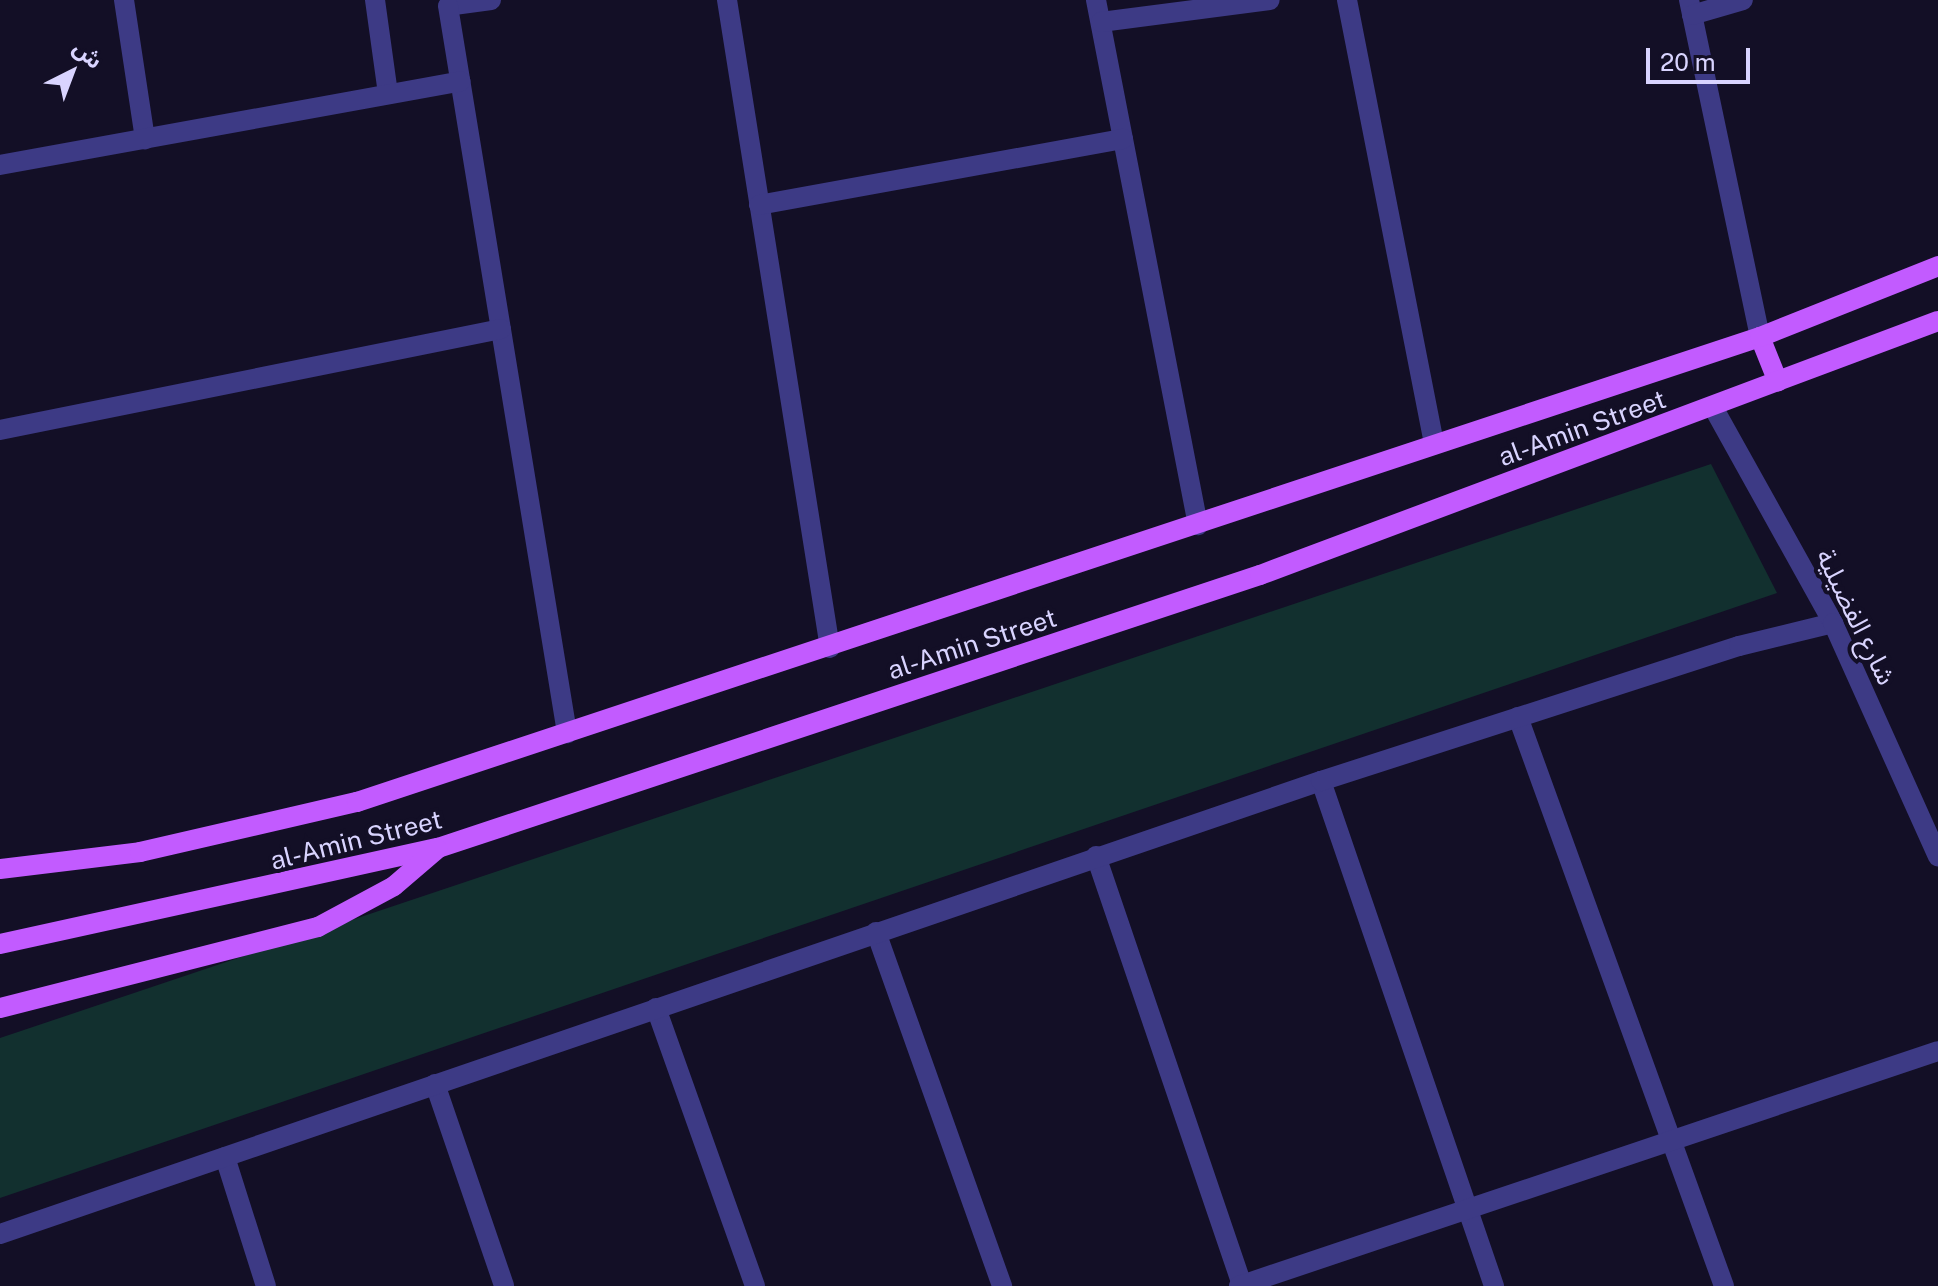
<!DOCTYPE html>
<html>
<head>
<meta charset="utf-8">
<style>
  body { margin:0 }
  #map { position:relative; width:1938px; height:1286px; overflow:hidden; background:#130f26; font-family:"Public Sans","Noto Sans Arabic",sans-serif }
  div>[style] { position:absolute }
  .green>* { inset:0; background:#12302f }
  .minor>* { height:20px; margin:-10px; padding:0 10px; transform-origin:10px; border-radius:10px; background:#3d3a85 }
  .tertiary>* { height:20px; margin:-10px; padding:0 10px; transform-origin:10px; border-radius:10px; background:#3d3a85 }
  .primary>* { height:20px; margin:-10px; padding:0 10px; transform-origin:10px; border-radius:10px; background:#c25bff }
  span { translate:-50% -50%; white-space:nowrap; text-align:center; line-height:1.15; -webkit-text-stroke:8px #130f26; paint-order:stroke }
  .street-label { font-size:26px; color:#d9d4ff }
  .north { position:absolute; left:32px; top:32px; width:80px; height:80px; -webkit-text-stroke:6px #130f26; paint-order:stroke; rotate:42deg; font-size:22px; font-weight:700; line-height:32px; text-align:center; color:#d9d4ff }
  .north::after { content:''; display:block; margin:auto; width:28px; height:36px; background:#d9d4ff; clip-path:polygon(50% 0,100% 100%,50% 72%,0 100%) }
  .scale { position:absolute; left:1646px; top:48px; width:104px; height:36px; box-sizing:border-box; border:4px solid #d9d4ff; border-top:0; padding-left:10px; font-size:24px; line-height:28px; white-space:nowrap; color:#d9d4ff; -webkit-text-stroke:6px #130f26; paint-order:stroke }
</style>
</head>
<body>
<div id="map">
  <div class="green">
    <div style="clip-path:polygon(1711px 464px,1777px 593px,0 1198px,0 1038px)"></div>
  </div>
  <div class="minor">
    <div style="left:124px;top:0;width:141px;rotate:81.4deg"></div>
    <div style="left:375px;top:0;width:95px;rotate:82.1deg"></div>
    <div style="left:491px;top:0;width:43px;rotate:172.1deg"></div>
    <div style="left:448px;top:6px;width:737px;rotate:80.7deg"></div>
    <div style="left:727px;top:0;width:656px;rotate:80.97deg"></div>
    <div style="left:1096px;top:0;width:535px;rotate:79.01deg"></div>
    <div style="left:1347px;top:0;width:453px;rotate:78.9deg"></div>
    <div style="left:1689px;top:0;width:344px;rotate:78.1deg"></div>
    <div style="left:1692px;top:15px;width:53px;rotate:-16.4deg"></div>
    <div style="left:1101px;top:22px;width:170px;rotate:-7.4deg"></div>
    <div style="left:0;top:165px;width:468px;rotate:-10.3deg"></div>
    <div style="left:759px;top:205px;width:370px;rotate:-10.3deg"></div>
    <div style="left:0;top:430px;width:511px;rotate:-11.4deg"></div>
    <div style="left:1518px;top:717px;width:605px;rotate:70.1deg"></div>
    <div style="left:1321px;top:781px;width:534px;rotate:71.09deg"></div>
    <div style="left:1096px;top:856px;width:454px;rotate:71.2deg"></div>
    <div style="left:876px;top:932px;width:376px;rotate:70.4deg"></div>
    <div style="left:656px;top:1008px;width:295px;rotate:70.4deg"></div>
    <div style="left:435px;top:1084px;width:213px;rotate:71.1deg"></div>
    <div style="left:225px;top:1157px;width:135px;rotate:72.4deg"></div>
    <div style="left:0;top:1234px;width:1397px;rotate:-18.93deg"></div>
    <div style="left:1321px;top:781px;width:439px;rotate:-17.9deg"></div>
    <div style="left:1739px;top:646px;width:97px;rotate:-13.7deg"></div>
    <div style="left:1239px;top:1286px;width:737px;rotate:-18.58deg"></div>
  </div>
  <div class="tertiary">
    <div style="left:1713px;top:407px;width:247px;rotate:60.9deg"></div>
    <div style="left:1833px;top:623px;width:256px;rotate:65.8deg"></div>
  </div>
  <div class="primary">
    <div style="left:1760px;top:337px;width:48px;rotate:68.2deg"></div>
    <div style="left:0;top:869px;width:141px;rotate:-6.9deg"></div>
    <div style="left:140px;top:852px;width:223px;rotate:-13deg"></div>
    <div style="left:357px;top:802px;width:1478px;rotate:-18.34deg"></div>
    <div style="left:1760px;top:337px;width:192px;rotate:-21.7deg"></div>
    <div style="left:0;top:944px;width:448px;rotate:-12.4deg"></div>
    <div style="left:438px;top:848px;width:866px;rotate:-18.37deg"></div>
    <div style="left:1260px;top:575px;width:724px;rotate:-20.54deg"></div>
    <div style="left:0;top:1008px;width:328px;rotate:-14.3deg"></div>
    <div style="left:318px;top:927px;width:86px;rotate:-28.3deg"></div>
    <div style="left:394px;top:886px;width:57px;rotate:-40.7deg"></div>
  </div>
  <div class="street-label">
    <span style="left:1582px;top:428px;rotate:-20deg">al-Amin Street</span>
    <span style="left:1856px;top:617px;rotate:64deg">شارع الفضيلية</span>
    <span style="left:972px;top:644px;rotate:-18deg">al-Amin Street</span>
    <span style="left:356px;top:840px;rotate:-14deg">al-Amin Street</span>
  </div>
  <div class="north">ش</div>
  <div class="scale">20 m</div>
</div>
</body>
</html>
